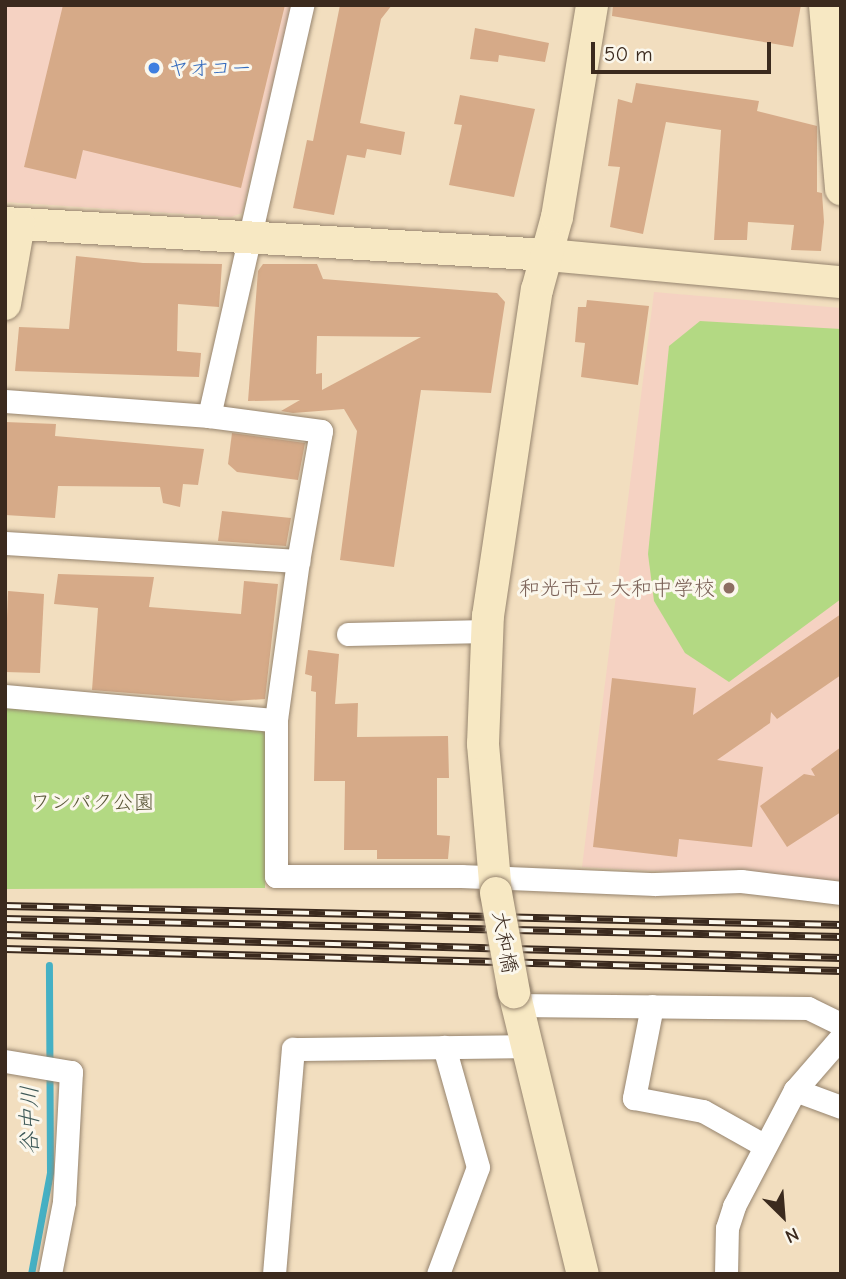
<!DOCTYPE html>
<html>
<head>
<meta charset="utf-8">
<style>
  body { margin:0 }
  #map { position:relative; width:846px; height:1279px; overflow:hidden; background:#f2debf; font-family:"Comic Neue","Klee One",sans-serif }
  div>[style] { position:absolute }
  .built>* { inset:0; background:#f5d2c2 }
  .green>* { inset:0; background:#b3d983 }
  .stream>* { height:7px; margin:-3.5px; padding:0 3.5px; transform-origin:3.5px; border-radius:3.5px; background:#45b0c4 }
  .building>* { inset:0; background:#d6aa88 }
  .roads { filter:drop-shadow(0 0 2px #96846e) drop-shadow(0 0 2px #96846e) }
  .street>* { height:23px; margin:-11.5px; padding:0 11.5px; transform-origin:11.5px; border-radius:11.5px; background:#fff }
  .secondary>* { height:32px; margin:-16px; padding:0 16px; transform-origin:16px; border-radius:16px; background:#f7e8c3 }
  .rail>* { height:8px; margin-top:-4px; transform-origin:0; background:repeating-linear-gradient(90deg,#fbf7ec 0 16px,#3b2a1e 0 32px); box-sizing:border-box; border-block:2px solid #3b2a1e }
  .bridges { filter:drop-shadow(0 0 2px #96846e) drop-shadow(0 0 2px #96846e) }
  .secondary-bridge>* { height:32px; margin:-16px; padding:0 16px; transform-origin:16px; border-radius:16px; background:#f7e8c3 }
  .dots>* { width:19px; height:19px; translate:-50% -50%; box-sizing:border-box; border:4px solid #fbf7ec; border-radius:50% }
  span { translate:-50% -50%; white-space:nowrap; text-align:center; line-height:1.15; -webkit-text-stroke:6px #fbf7ec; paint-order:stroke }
  .shop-label { font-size:21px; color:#366cbe }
  .left { translate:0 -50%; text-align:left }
  .education-label { font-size:21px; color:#785e54 }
  .right { translate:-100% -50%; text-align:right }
  .park-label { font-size:21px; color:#595637 }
  .street-label { font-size:21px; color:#3b2a1e }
  .water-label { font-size:23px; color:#3e5958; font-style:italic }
  .frame { position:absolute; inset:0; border:7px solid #3b2a1e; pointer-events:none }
  .north { position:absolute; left:748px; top:1181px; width:70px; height:70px; -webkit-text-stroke:5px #fbf7ec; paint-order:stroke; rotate:155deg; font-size:19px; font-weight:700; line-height:28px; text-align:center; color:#3b2a1e }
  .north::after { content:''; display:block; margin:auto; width:24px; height:32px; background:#3b2a1e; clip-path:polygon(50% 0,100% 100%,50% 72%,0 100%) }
  .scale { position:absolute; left:591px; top:42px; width:180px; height:32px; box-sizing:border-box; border:4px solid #3b2a1e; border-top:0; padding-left:9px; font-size:21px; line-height:24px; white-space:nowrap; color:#3b2a1e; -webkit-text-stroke:5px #fbf7ec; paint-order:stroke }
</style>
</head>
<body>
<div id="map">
  <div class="built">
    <div style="clip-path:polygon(5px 5px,292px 5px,242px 213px,231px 217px,5px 202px)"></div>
    <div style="clip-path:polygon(654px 292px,841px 308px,841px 881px,582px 867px)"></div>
  </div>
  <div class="green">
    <div style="clip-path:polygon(700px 321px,841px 329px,841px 599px,729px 682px,685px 653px,654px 601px,648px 554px,669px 346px)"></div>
    <div style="clip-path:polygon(5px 708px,261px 728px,267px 735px,265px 888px,5px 889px)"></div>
  </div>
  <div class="stream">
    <div style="left:31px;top:1274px;width:104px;rotate:-79.4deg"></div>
    <div style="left:50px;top:1172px;width:207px;rotate:-90.3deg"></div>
  </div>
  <div class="building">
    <div style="clip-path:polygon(63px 5px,285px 5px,241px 188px,83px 150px,76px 179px,24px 167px)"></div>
    <div style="clip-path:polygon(340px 5px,392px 5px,381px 19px,360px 123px,405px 132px,401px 155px,367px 149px,365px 158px,347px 155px,334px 215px,293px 208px,307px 140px,313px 141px)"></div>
    <div style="clip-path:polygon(613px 5px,801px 5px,793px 47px,612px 16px)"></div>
    <div style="clip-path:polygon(475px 28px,549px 43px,545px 62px,499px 55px,498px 62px,470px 59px)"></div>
    <div style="clip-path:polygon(636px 83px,759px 101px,757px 111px,817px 126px,817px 192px,822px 193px,824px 222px,821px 251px,791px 250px,794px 225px,748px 222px,747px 240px,714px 240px,721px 130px,666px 122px,643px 234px,610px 227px,620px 167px,608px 166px,618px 99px,632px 103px)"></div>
    <div style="clip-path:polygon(460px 95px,535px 109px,514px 197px,449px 185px,462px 125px,454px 124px)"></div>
    <div style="clip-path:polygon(76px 256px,143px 263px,222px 264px,219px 307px,178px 304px,177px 351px,201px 353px,199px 377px,15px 371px,19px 327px,69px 329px)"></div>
    <div style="clip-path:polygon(evenodd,263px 264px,317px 264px,323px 279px,497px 293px,505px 302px,491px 393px,421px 390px,394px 567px,340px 560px,357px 431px,344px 409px,293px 413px,281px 411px,300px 400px,248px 401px,258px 271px,263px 264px,317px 336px,421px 337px,322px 390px,322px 373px,316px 374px,317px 336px)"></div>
    <div style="clip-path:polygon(587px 300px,649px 306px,638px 385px,581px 377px,585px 343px,575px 342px,578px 307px,586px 307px)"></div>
    <div style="clip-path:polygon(5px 422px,56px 424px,55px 436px,204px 449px,198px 485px,183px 484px,180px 507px,163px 503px,160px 487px,58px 486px,55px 518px,5px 515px)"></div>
    <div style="clip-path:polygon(232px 433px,305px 443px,298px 480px,237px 472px,228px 464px)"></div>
    <div style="clip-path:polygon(222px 511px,291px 518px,286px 546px,218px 541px)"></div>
    <div style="clip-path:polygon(58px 574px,154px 577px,149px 607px,241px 614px,244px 581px,278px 584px,265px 699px,231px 701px,92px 690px,98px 608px,54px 604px)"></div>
    <div style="clip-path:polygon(8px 591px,44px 594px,40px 673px,5px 672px)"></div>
    <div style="clip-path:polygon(841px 614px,841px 675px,777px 719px,771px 712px,770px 723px,717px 760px,763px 767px,752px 847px,679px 839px,677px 857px,593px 847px,612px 678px,696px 688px,693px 715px)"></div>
    <div style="clip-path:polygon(308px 650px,339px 654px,335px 704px,358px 703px,357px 737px,448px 736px,449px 778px,437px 778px,437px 835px,450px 836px,448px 859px,377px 859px,377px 850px,344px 850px,345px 781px,314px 781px,316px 692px,311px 691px,312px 676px,305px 674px)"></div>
    <div style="clip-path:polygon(841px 747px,841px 812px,787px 847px,760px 806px,804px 774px,815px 776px,811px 769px)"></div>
  </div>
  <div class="roads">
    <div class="street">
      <div style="left:5px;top:401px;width:205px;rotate:4.2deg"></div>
      <div style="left:209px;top:416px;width:113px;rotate:7.6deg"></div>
      <div style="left:321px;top:431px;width:132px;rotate:100deg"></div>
      <div style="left:298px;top:561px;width:161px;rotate:97.9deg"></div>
      <div style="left:276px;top:720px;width:156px;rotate:90deg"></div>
      <div style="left:276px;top:876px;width:185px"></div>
      <div style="left:461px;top:876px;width:194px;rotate:2.4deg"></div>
      <div style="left:655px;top:884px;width:86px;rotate:-2deg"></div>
      <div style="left:741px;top:881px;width:101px;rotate:6.8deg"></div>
      <div style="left:209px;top:416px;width:421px;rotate:-77.2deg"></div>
      <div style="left:5px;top:543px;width:294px;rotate:3.5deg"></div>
      <div style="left:348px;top:634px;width:139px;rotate:-1.2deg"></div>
      <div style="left:5px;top:696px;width:272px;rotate:5.1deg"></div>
      <div style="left:515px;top:1005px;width:293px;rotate:0.6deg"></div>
      <div style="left:808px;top:1008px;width:37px;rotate:26deg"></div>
      <div style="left:652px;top:1006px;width:94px;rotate:101.1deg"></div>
      <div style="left:634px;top:1098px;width:70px;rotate:10.7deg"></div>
      <div style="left:703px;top:1111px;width:71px;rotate:29.4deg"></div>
      <div style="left:5px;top:1061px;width:67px;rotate:9.5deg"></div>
      <div style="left:71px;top:1072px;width:130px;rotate:93.1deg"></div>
      <div style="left:64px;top:1202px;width:73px;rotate:101deg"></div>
      <div style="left:795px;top:1090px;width:49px;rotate:20.3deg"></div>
      <div style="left:274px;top:1274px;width:226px;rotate:-85.2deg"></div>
      <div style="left:293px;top:1049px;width:232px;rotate:-0.7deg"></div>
      <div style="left:438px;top:1274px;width:114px;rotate:-69.5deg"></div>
      <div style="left:478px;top:1167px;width:125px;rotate:-105.8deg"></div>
      <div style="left:726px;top:1274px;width:46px;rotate:-88.8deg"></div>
      <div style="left:727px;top:1228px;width:23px;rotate:-72deg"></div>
      <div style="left:734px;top:1206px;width:131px;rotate:-62.3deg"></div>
      <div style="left:795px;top:1090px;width:70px;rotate:-49deg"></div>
    </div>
    <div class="secondary">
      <div style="left:825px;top:5px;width:185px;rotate:85deg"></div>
      <div style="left:5px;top:223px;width:544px;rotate:3.37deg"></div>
      <div style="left:548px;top:255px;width:294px;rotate:5.3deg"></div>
      <div style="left:5px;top:304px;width:81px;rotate:-80.1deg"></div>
      <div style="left:496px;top:893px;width:150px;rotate:-95deg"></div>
      <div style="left:483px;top:744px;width:128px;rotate:-87.8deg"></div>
      <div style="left:488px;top:616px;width:330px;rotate:-81.5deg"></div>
      <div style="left:537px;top:290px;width:76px;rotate:-74.7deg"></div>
      <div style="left:557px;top:217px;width:215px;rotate:-80.6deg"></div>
      <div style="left:514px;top:992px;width:290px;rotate:76.3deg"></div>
    </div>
  </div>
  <div class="rail">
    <div style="left:5px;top:906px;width:836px;rotate:1.3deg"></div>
    <div style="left:5px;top:919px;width:836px;rotate:1.23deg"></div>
    <div style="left:5px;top:935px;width:836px;rotate:1.58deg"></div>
    <div style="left:5px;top:949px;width:836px;rotate:1.51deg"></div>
  </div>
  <div class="bridges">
    <div class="secondary-bridge">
      <div style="left:496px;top:893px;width:101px;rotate:79.7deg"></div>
    </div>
  </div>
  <div class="dots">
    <div style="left:154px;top:68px;background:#3f7fe0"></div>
    <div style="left:729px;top:588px;background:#8d6e63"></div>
  </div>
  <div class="shop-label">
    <span class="left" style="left:168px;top:68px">ヤオコー</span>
  </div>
  <div class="education-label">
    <span class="right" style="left:715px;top:588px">和光市立 大和中学校</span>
  </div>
  <div class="park-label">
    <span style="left:92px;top:802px">ワンパク公園</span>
  </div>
  <div class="street-label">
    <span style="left:505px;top:942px;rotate:80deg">大和橋</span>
  </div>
  <div class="water-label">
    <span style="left:30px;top:1120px;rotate:-90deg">谷中川</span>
  </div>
  <div class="frame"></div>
  <div class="north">N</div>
  <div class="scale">50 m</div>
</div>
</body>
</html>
